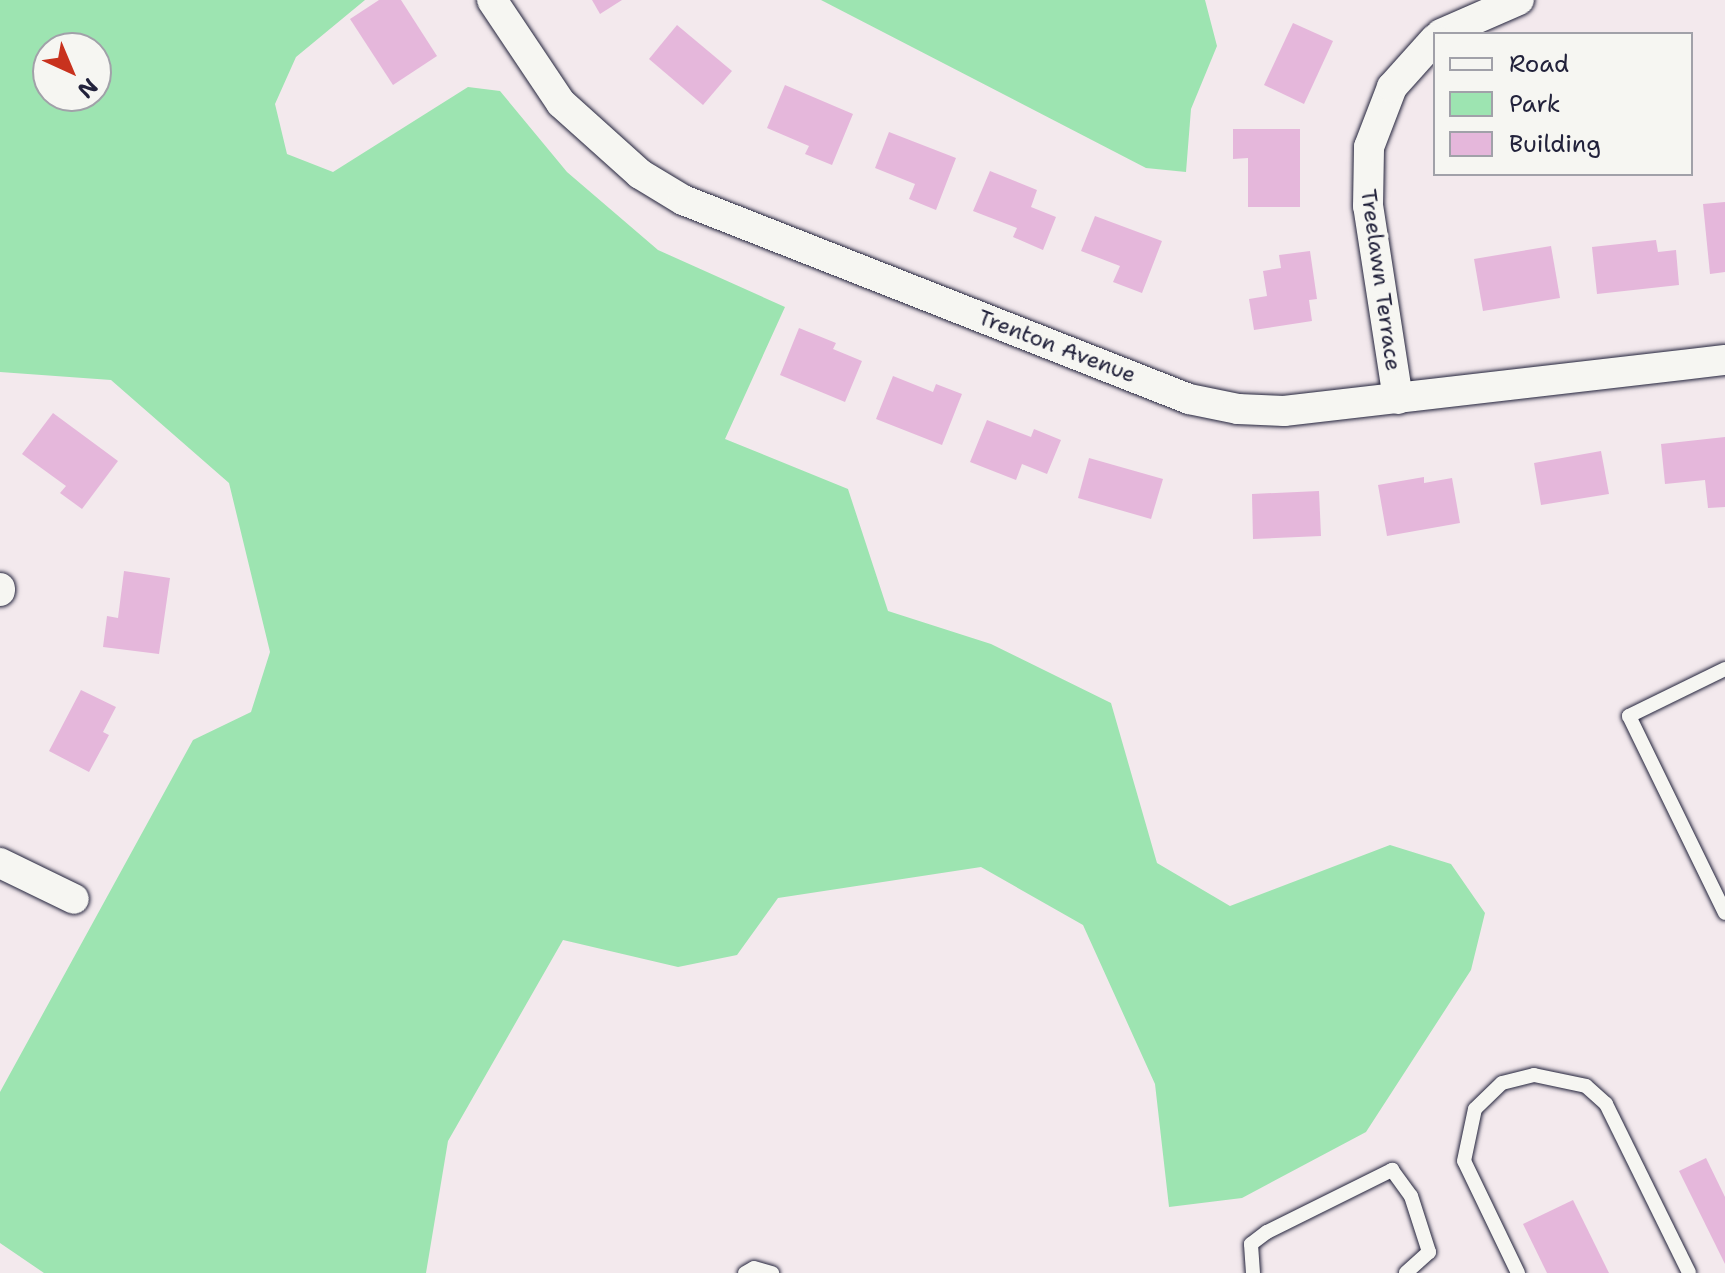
<!DOCTYPE html>
<html>
<head>
<meta charset="utf-8">
<style>
  body { margin:0 }
  #map { position:relative; width:1725px; height:1273px; overflow:hidden; background:#f3e9ed; font-family:"Shantell Sans",sans-serif }
  div>[style] { position:absolute }
  .green>* { inset:0; background:#9de4b1 }
  .building>* { inset:0; background:#e5b7db }
  .roads { filter:drop-shadow(0 0 2px #22223b) drop-shadow(0 0 2px #22223b) }
  .service>* { height:14px; margin:-7px; padding:0 7px; transform-origin:7px; border-radius:7px; background:#f6f6f2 }
  .minor>* { height:30px; margin:-15px; padding:0 15px; transform-origin:15px; border-radius:15px; background:#f6f6f2 }
  span { translate:-50% -50%; white-space:nowrap; text-align:center; line-height:1.15; -webkit-text-stroke:8px #f6f6f2; paint-order:stroke }
  .street-label { font-size:22px; color:#22223b }
  .legend { position:absolute; left:1433px; top:32px; width:260px; height:144px; box-sizing:border-box; background:#f6f6f2; border:2px solid #a1a1a9; margin:0; padding:10px 14px; list-style:none; font-size:24px; color:#22223b }
  .legend li { display:flex; align-items:center; gap:16px; height:40px }
  .legend b { width:40px; border:2px solid #a1a1a9 }
  .north { position:absolute; left:32px; top:32px; width:80px; height:80px; box-sizing:border-box; background:#f6f6f2; border:2px solid #a1a1a9; border-radius:50%; rotate:136deg; font-size:22px; font-weight:700; line-height:32px; text-align:center; color:#22223b }
  .north::after { content:''; display:block; margin:auto; width:28px; height:36px; background:#c8321e; clip-path:polygon(50% 0,100% 100%,50% 72%,0 100%) }
</style>
</head>
<body>
<div id="map">
  <div class="green">
    <div style="clip-path:polygon(evenodd,0 0,365px 0,296px 57px,275px 104px,287px 154px,333px 172px,468px 87px,500px 91px,567px 172px,658px 250px,785px 307px,725px 439px,848px 489px,888px 611px,991px 644px,1111px 703px,1157px 863px,1230px 906px,1390px 845px,1451px 864px,1485px 913px,1471px 970px,1366px 1132px,1242px 1198px,1169px 1207px,1155px 1084px,1083px 925px,981px 867px,778px 898px,737px 955px,678px 967px,563px 940px,448px 1141px,426px 1273px,44px 1273px,0 1243px,0 1092px,193px 740px,251px 712px,270px 652px,229px 483px,111px 380px,0 372px,0 0,48px 48px,96px 48px,96px 96px,48px 96px,48px 48px)"></div>
    <div style="clip-path:polygon(821px 0,1205px 0,1217px 46px,1191px 109px,1186px 172px,1146px 168px)"></div>
  </div>
  <div class="building">
    <div style="clip-path:polygon(379px 0,401px 0,437px 56px,393px 85px,350px 19px)"></div>
    <div style="clip-path:polygon(592px 0,622px 0,600px 14px)"></div>
    <div style="clip-path:polygon(1293px 23px,1333px 41px,1304px 104px,1264px 85px)"></div>
    <div style="clip-path:polygon(677px 25px,732px 71px,703px 105px,649px 59px)"></div>
    <div style="clip-path:polygon(785px 85px,853px 114px,832px 165px,805px 154px,809px 146px,767px 128px)"></div>
    <div style="clip-path:polygon(1233px 129px,1300px 129px,1300px 207px,1248px 207px,1248px 158px,1233px 159px)"></div>
    <div style="clip-path:polygon(889px 132px,956px 158px,936px 210px,909px 199px,915px 184px,875px 168px)"></div>
    <div style="clip-path:polygon(990px 171px,1037px 190px,1031px 207px,1056px 217px,1043px 250px,1013px 237px,1017px 228px,973px 211px)"></div>
    <div style="clip-path:polygon(1725px 202px,1725px 272px,1710px 274px,1703px 204px)"></div>
    <div style="clip-path:polygon(1095px 216px,1162px 241px,1142px 293px,1113px 282px,1120px 266px,1081px 251px)"></div>
    <div style="clip-path:polygon(1656px 240px,1658px 252px,1676px 250px,1679px 285px,1597px 294px,1592px 247px)"></div>
    <div style="clip-path:polygon(1551px 246px,1560px 298px,1483px 311px,1474px 259px)"></div>
    <div style="clip-path:polygon(1310px 251px,1317px 299px,1309px 300px,1312px 321px,1254px 330px,1249px 299px,1267px 296px,1263px 271px,1281px 268px,1279px 255px)"></div>
    <div style="clip-path:polygon(799px 328px,836px 343px,833px 349px,862px 361px,845px 402px,780px 375px)"></div>
    <div style="clip-path:polygon(893px 376px,933px 392px,936px 384px,962px 394px,942px 445px,876px 419px)"></div>
    <div style="clip-path:polygon(53px 413px,118px 461px,82px 509px,60px 493px,66px 486px,22px 454px)"></div>
    <div style="clip-path:polygon(987px 420px,1031px 437px,1034px 429px,1061px 440px,1047px 474px,1022px 464px,1016px 480px,970px 462px)"></div>
    <div style="clip-path:polygon(1725px 437px,1725px 507px,1708px 508px,1705px 480px,1665px 484px,1661px 444px)"></div>
    <div style="clip-path:polygon(1601px 451px,1609px 494px,1541px 505px,1534px 463px)"></div>
    <div style="clip-path:polygon(1089px 458px,1163px 479px,1151px 519px,1078px 498px)"></div>
    <div style="clip-path:polygon(1424px 477px,1424px 483px,1452px 478px,1460px 523px,1387px 536px,1378px 485px)"></div>
    <div style="clip-path:polygon(1319px 491px,1321px 536px,1253px 539px,1252px 494px)"></div>
    <div style="clip-path:polygon(124px 571px,170px 578px,159px 654px,103px 647px,107px 616px,118px 618px)"></div>
    <div style="clip-path:polygon(81px 690px,116px 707px,103px 732px,109px 735px,89px 772px,49px 751px)"></div>
    <div style="clip-path:polygon(1706px 1158px,1725px 1197px,1725px 1264px,1679px 1171px)"></div>
    <div style="clip-path:polygon(1573px 1200px,1609px 1273px,1547px 1273px,1523px 1224px)"></div>
  </div>
  <div class="roads">
    <div class="service">
      <div style="left:1725px;top:669px;width:107px;rotate:153.9deg"></div>
      <div style="left:1629px;top:716px;width:219px;rotate:64deg"></div>
      <div style="left:745px;top:1273px;width:10px;rotate:-29deg"></div>
      <div style="left:754px;top:1268px;width:19px;rotate:16deg"></div>
      <div style="left:1253px;top:1273px;width:29px;rotate:-94deg"></div>
      <div style="left:1251px;top:1244px;width:20px;rotate:-37deg"></div>
      <div style="left:1267px;top:1232px;width:140px;rotate:-26.4deg"></div>
      <div style="left:1392px;top:1170px;width:32px;rotate:54deg"></div>
      <div style="left:1411px;top:1196px;width:59px;rotate:72.2deg"></div>
      <div style="left:1429px;top:1252px;width:31px;rotate:138deg"></div>
      <div style="left:1518px;top:1273px;width:124px;rotate:-115.7deg"></div>
      <div style="left:1464px;top:1161px;width:53px;rotate:-78.1deg"></div>
      <div style="left:1475px;top:1109px;width:37px;rotate:-44deg"></div>
      <div style="left:1502px;top:1083px;width:33px;rotate:-14deg"></div>
      <div style="left:1534px;top:1075px;width:53px;rotate:11.9deg"></div>
      <div style="left:1586px;top:1086px;width:27px;rotate:42deg"></div>
      <div style="left:1606px;top:1104px;width:188px;rotate:63.8deg"></div>
    </div>
    <div class="minor">
      <div style="left:492px;top:0;width:124px;rotate:56.2deg"></div>
      <div style="left:561px;top:103px;width:106px;rotate:41.9deg"></div>
      <div style="left:640px;top:174px;width:50px;rotate:31.2deg"></div>
      <div style="left:683px;top:200px;width:544px;rotate:21.47deg"></div>
      <div style="left:1189px;top:399px;width:50px;rotate:11.5deg"></div>
      <div style="left:1238px;top:409px;width:46px;rotate:2.5deg"></div>
      <div style="left:1284px;top:411px;width:444px;rotate:-6.6deg"></div>
      <div style="left:1441px;top:34px;width:85px;rotate:-23.6deg"></div>
      <div style="left:1398px;top:399px;width:195px;rotate:-98.8deg"></div>
      <div style="left:1368px;top:206px;width:59px;rotate:-89deg"></div>
      <div style="left:1369px;top:147px;width:64px;rotate:-69deg"></div>
      <div style="left:1392px;top:87px;width:64px;rotate:-48.1deg"></div>
      <div style="left:0;top:591px;width:3px;rotate:-90deg"></div>
      <div style="left:0;top:863px;width:82px;rotate:25.9deg"></div>
    </div>
  </div>
  <div class="street-label">
    <span style="left:1381px;top:280px;rotate:82deg">Treelawn Terrace</span>
    <span style="left:1057px;top:346px;rotate:21deg">Trenton Avenue</span>
  </div>
  <ul class="legend">
  <li><b style="height:10px;background:#f6f6f2"></b>Road</li>
  <li><b style="height:22px;background:#9de4b1"></b>Park</li>
  <li><b style="height:22px;background:#e5b7db"></b>Building</li>
  </ul>
  <div class="north">N</div>
</div>
</body>
</html>
